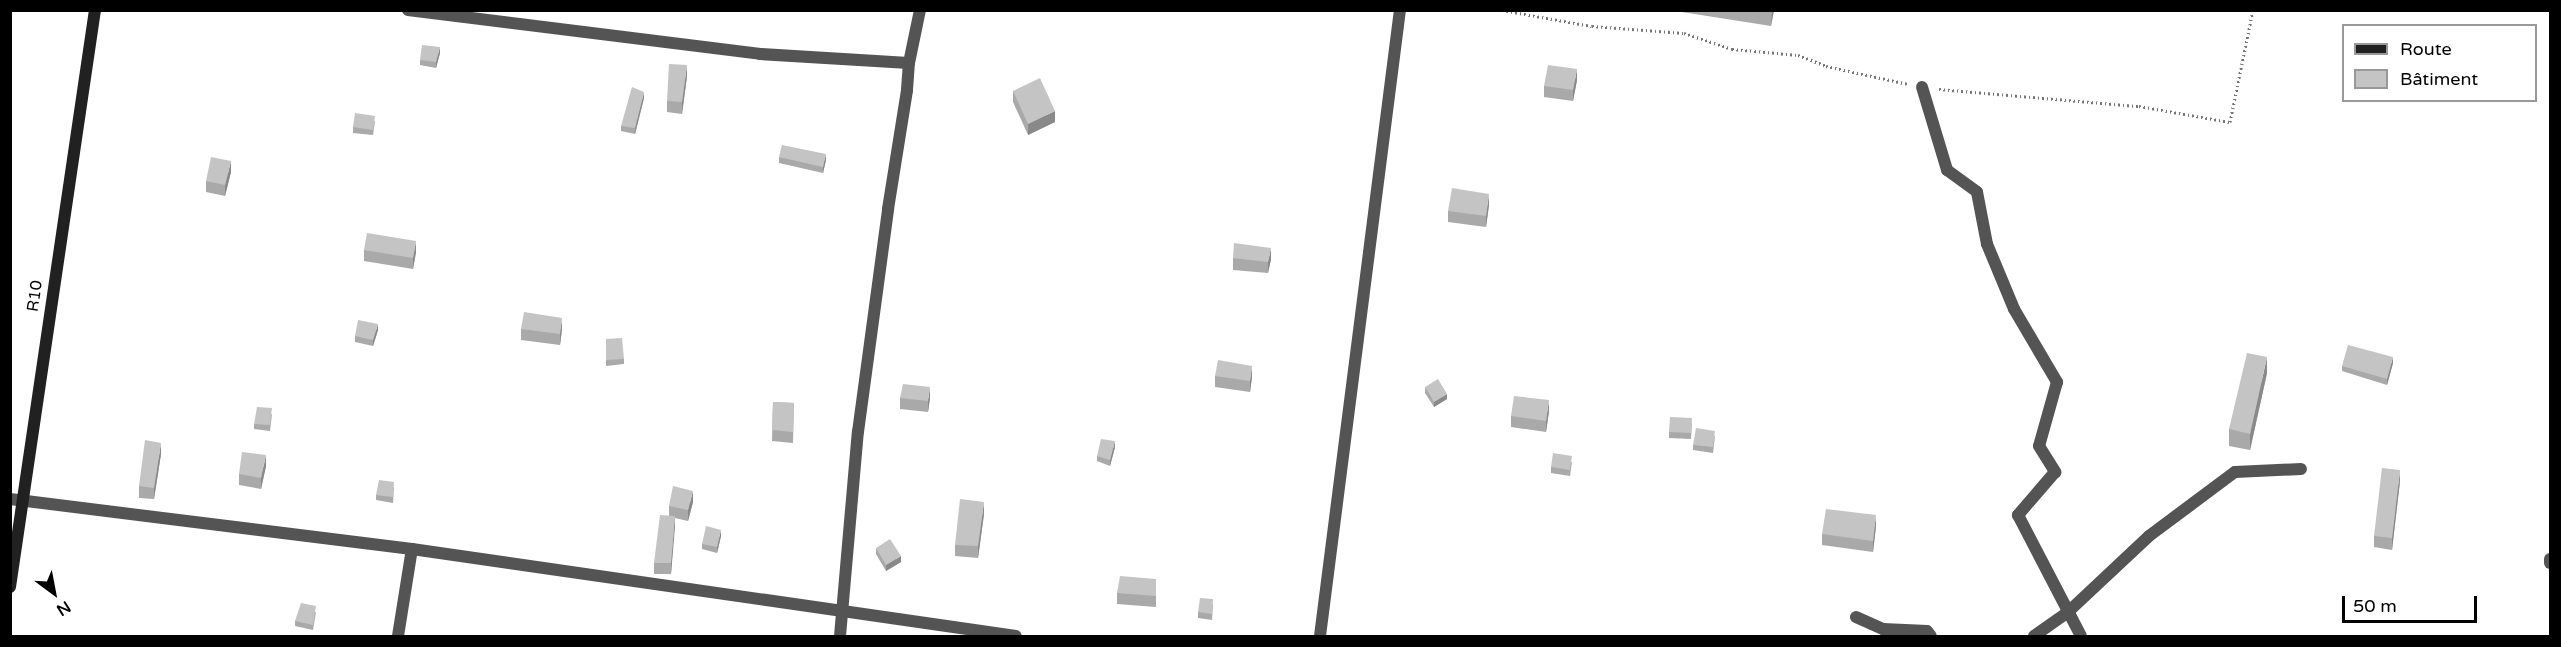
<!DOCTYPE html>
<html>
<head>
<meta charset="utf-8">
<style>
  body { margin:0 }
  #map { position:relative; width:2561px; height:647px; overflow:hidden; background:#fff; font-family:"Varela Round",sans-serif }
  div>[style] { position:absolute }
  .path>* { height:3px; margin-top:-1.5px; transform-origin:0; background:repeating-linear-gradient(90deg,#767676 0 1.5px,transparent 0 4.5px) }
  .minor>* { height:12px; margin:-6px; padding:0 6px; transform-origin:6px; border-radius:6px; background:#545454 }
  .secondary>* { height:12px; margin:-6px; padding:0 6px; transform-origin:6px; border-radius:6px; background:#212121 }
  .wall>* { inset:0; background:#a9a9a9 }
  .shaded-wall>* { inset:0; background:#898989 }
  .building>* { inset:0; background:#c4c4c4 }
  span { translate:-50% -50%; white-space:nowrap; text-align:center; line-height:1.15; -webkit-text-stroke:4.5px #fff; paint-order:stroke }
  .street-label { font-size:16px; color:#000 }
  .frame { position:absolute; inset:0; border:12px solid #000; pointer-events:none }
  .legend { position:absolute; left:2342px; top:24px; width:195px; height:78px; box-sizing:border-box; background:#fff; border:2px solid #999; margin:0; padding:8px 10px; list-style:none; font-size:18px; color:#000 }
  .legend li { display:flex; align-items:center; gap:12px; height:30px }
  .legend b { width:30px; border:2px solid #999 }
  .north { position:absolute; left:24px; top:563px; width:60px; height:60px; -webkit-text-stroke:4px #fff; paint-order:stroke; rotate:148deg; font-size:16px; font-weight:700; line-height:24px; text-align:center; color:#000 }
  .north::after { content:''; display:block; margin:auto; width:21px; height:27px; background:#000; clip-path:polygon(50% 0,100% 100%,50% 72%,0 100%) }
  .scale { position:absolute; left:2342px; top:596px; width:135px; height:27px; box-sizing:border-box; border:3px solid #000; border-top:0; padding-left:8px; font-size:18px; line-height:21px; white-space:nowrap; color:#000; -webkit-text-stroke:4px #fff; paint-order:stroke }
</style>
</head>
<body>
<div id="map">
  <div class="path">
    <div style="left:1502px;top:10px;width:91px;rotate:10.1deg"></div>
    <div style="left:1592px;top:26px;width:92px;rotate:4.4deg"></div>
    <div style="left:1684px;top:33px;width:51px;rotate:18.4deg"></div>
    <div style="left:1732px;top:49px;width:66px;rotate:5.2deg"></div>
    <div style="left:1798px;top:55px;width:30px;rotate:21deg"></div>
    <div style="left:1826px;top:66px;width:84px;rotate:12.4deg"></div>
    <div style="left:1939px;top:89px;width:201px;rotate:4.9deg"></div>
    <div style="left:2139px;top:106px;width:92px;rotate:10deg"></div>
    <div style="left:2230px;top:122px;width:114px;rotate:-78.4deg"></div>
  </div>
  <div class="minor">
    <div style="left:408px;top:10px;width:355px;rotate:7.1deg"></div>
    <div style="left:760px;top:54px;width:149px;rotate:3.5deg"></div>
    <div style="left:1922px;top:87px;width:87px;rotate:73.2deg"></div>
    <div style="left:1947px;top:170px;width:37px;rotate:36deg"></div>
    <div style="left:1977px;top:192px;width:53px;rotate:79.1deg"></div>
    <div style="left:1987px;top:244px;width:70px;rotate:67.4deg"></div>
    <div style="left:2014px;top:309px;width:85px;rotate:59.5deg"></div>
    <div style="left:2057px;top:382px;width:66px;rotate:105.7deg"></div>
    <div style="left:2039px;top:446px;width:31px;rotate:58deg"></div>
    <div style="left:2055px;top:472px;width:57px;rotate:130.7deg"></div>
    <div style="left:2018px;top:515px;width:136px;rotate:62.5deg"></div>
    <div style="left:10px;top:499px;width:405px;rotate:7.1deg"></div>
    <div style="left:412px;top:549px;width:610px;rotate:8.2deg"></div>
    <div style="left:2550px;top:559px;width:4px;rotate:90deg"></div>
    <div style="left:1856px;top:617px;width:30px;rotate:24deg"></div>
    <div style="left:1883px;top:629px;width:44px;rotate:2.6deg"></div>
    <div style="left:1927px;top:631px;width:6px;rotate:51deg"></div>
    <div style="left:398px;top:636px;width:88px;rotate:-80.9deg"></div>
    <div style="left:840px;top:636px;width:205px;rotate:-85deg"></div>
    <div style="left:858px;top:432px;width:225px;rotate:-82.3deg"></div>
    <div style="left:888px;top:209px;width:121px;rotate:-80.9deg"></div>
    <div style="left:907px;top:90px;width:27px;rotate:-86deg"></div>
    <div style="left:909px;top:63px;width:54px;rotate:-78.3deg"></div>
    <div style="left:1320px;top:636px;width:631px;rotate:-82.72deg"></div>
    <div style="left:2034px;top:636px;width:42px;rotate:-35.2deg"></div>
    <div style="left:2068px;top:612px;width:111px;rotate:-43.2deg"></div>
    <div style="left:2149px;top:536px;width:107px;rotate:-36.7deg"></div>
    <div style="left:2235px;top:472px;width:66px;rotate:-2.6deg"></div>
  </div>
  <div class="secondary">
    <div style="left:10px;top:587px;width:583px;rotate:-81.62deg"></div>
  </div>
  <div class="wall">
    <div style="clip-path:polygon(1669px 10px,1774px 10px,1771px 26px)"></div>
    <div style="clip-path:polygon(440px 53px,436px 68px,420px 65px,420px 60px)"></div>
    <div style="clip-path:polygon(687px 76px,682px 114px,667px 112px,667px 101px)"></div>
    <div style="clip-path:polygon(1577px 80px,1573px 101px,1544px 97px,1544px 86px)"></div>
    <div style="clip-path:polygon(1013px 91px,1055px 122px,1028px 135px,1013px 102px)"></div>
    <div style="clip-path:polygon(644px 98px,635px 134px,621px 131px,621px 126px)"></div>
    <div style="clip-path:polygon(375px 121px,373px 135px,353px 133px,353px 127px)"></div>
    <div style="clip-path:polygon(779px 157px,826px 160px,823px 173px,779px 163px)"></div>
    <div style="clip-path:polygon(231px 172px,225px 196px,206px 192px,206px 181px)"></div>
    <div style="clip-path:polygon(1489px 205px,1486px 227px,1448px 222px,1448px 211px)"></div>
    <div style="clip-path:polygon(364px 250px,416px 252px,413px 269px,364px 261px)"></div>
    <div style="clip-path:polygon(1233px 258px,1271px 259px,1268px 273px,1233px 270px)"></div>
    <div style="clip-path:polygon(521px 329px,562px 329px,560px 345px,521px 340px)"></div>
    <div style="clip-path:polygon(378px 330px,373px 346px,355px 342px,355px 336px)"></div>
    <div style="clip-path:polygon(606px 339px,624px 359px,624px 364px,606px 366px)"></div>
    <div style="clip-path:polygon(2393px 363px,2387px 385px,2342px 371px,2342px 366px)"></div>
    <div style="clip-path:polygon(2267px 373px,2250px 450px,2229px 446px,2229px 429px)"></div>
    <div style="clip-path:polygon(1215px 376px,1252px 377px,1250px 392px,1215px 387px)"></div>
    <div style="clip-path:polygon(1425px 387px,1447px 399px,1434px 407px,1425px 393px)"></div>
    <div style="clip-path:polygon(900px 398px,930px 398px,928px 412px,900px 409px)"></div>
    <div style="clip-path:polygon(773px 402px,794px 403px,793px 443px,772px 441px)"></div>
    <div style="clip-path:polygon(1549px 411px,1546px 432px,1511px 427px,1511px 416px)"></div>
    <div style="clip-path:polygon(272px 414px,270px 431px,254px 429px,254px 424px)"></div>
    <div style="clip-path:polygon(1692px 423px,1691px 439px,1669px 438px,1669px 432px)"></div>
    <div style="clip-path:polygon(1715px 436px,1713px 453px,1693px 450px,1693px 445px)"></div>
    <div style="clip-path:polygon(1115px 447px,1110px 466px,1097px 461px,1097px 456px)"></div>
    <div style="clip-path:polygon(161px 454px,154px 499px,139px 498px,139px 486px)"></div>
    <div style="clip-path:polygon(1572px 462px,1570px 476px,1551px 473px,1551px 467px)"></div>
    <div style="clip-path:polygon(266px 466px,261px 489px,239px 485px,239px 474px)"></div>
    <div style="clip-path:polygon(2400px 481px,2392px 550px,2374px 547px,2374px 536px)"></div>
    <div style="clip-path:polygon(394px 487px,393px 503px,376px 500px,376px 495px)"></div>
    <div style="clip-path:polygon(693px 502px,688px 521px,675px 518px,671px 574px,654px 574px,654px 563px,669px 516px,669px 506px)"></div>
    <div style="clip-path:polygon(984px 514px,978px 558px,955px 556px,955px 545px)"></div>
    <div style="clip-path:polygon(1876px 526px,1873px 552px,1822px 545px,1822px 534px)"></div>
    <div style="clip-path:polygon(721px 536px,717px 553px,702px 549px,702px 544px)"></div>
    <div style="clip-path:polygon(876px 548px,901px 562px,886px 571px,876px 554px)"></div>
    <div style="clip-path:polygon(1156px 579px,1156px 607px,1117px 604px,1117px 593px)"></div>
    <div style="clip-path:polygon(1213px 604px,1212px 620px,1198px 618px,1198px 612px)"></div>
    <div style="clip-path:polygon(316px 612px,313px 630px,295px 626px,295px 621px)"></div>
  </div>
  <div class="shaded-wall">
    <div style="clip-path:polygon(1772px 10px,1774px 10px,1771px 26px)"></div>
    <div style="clip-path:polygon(440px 47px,440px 53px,436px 68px,436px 62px)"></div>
    <div style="clip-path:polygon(687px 65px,687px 76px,682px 114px,682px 102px)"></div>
    <div style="clip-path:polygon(1577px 69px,1577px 80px,1573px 101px,1573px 90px)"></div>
    <div style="clip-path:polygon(644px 92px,644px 98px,635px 134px,635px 128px)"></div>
    <div style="clip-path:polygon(1055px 111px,1055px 122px,1028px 135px,1028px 124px)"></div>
    <div style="clip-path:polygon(826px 154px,826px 160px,823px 173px,823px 167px)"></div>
    <div style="clip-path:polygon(231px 161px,231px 172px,225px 196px,225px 185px)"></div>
    <div style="clip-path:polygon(1489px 194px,1489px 205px,1486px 227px,1486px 216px)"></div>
    <div style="clip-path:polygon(416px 241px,416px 252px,413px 269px,413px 258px)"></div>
    <div style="clip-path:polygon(1271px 248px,1271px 259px,1268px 273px,1268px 262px)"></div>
    <div style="clip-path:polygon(562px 318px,562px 329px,560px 345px,560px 334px)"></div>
    <div style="clip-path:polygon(378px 324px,378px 330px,373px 346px,373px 340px)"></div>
    <div style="clip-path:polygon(2267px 357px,2267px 373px,2250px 450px,2250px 434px)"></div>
    <div style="clip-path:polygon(2393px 357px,2393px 363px,2387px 385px,2387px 379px)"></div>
    <div style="clip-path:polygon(1252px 366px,1252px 377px,1250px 392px,1250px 381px)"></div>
    <div style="clip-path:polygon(930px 387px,930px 398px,928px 412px,928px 401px)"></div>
    <div style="clip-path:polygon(1447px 394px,1447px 399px,1434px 407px,1434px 402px)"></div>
    <div style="clip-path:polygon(1549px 400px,1549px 411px,1546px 432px,1546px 421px)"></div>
    <div style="clip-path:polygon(1115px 441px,1115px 447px,1110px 466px,1110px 460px)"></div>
    <div style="clip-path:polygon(161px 443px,161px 454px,154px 499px,154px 488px)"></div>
    <div style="clip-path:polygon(266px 455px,266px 466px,261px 489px,261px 478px)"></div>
    <div style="clip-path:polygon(2400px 470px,2400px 481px,2392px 550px,2392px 538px)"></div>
    <div style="clip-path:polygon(693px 491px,693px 502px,688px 521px,688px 510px)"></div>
    <div style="clip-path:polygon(984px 502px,984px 514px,978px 558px,978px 546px)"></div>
    <div style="clip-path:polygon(1876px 515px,1876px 526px,1873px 552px,1873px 541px)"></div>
    <div style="clip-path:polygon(675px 516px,675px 527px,671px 574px,671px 563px)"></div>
    <div style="clip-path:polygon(721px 530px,721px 536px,717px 553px,717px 547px)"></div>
    <div style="clip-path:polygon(901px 556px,901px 562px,886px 571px,886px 565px)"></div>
  </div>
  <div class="building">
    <div style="clip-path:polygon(422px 45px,440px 47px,436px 62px,420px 60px)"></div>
    <div style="clip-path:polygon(669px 64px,687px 65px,682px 102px,667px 101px)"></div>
    <div style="clip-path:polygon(1548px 65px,1577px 69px,1573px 90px,1544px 86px)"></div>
    <div style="clip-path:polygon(1040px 78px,1055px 111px,1028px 124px,1013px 91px)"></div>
    <div style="clip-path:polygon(632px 87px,644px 92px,635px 128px,621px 126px)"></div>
    <div style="clip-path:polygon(355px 113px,375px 116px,373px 130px,353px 127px)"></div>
    <div style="clip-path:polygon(782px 145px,826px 154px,823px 167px,779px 157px)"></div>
    <div style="clip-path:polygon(211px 157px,231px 161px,225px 185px,206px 181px)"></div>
    <div style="clip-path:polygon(1452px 188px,1489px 194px,1486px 216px,1448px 211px)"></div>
    <div style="clip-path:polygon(367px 233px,416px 241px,413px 258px,364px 250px)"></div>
    <div style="clip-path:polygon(1234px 243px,1271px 248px,1268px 262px,1233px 258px)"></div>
    <div style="clip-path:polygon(524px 312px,562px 318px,560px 334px,521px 329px)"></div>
    <div style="clip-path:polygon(358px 320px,378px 324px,373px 340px,355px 336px)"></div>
    <div style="clip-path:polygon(622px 338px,624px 359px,606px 360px,606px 339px)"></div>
    <div style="clip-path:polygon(2348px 345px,2393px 357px,2387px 379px,2342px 366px)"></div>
    <div style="clip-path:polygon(2247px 353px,2267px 357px,2250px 434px,2229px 429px)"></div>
    <div style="clip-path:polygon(1218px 360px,1252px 366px,1250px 381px,1215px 376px)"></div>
    <div style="clip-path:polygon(1438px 379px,1447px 394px,1434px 402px,1425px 387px)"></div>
    <div style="clip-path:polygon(903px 384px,930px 387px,928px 401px,900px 398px)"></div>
    <div style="clip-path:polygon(1514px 396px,1549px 400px,1546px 421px,1511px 416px)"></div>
    <div style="clip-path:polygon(773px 402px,794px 403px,793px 432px,772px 430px)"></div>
    <div style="clip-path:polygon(257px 407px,272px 408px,270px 425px,254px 424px)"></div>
    <div style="clip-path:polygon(1670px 417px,1692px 418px,1691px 433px,1669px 432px)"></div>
    <div style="clip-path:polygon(1696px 428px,1715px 431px,1713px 447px,1693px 445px)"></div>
    <div style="clip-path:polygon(1101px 439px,1115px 441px,1110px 460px,1097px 456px)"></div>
    <div style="clip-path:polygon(145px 440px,161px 443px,154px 488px,139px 486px)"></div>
    <div style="clip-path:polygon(242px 452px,266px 455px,261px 478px,239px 474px)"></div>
    <div style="clip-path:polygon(1553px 453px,1572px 456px,1570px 470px,1551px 467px)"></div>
    <div style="clip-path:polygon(2382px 468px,2400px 470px,2392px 538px,2374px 536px)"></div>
    <div style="clip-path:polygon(379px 480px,394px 482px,393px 497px,376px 495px)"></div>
    <div style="clip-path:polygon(673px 486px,693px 491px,688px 510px,669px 506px)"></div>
    <div style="clip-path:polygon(960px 499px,984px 502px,978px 546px,955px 545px)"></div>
    <div style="clip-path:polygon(1826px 509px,1876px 515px,1873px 541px,1822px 534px)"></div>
    <div style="clip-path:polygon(660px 515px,675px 516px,671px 563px,654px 563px)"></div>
    <div style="clip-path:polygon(706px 526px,721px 530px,717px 547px,702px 544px)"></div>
    <div style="clip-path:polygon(890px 539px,901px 556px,886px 565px,876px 548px)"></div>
    <div style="clip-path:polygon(1120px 576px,1156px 579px,1156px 596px,1117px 593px)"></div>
    <div style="clip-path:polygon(1200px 598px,1213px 599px,1212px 614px,1198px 612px)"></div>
    <div style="clip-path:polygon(301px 603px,316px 606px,313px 625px,295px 621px)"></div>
  </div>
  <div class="street-label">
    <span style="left:35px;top:296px;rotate:-82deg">R10</span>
  </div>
  <div class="frame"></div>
  <ul class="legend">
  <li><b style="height:8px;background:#212121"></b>Route</li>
  <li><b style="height:16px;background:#c4c4c4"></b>Bâtiment</li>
  </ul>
  <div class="north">N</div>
  <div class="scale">50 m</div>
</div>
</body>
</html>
